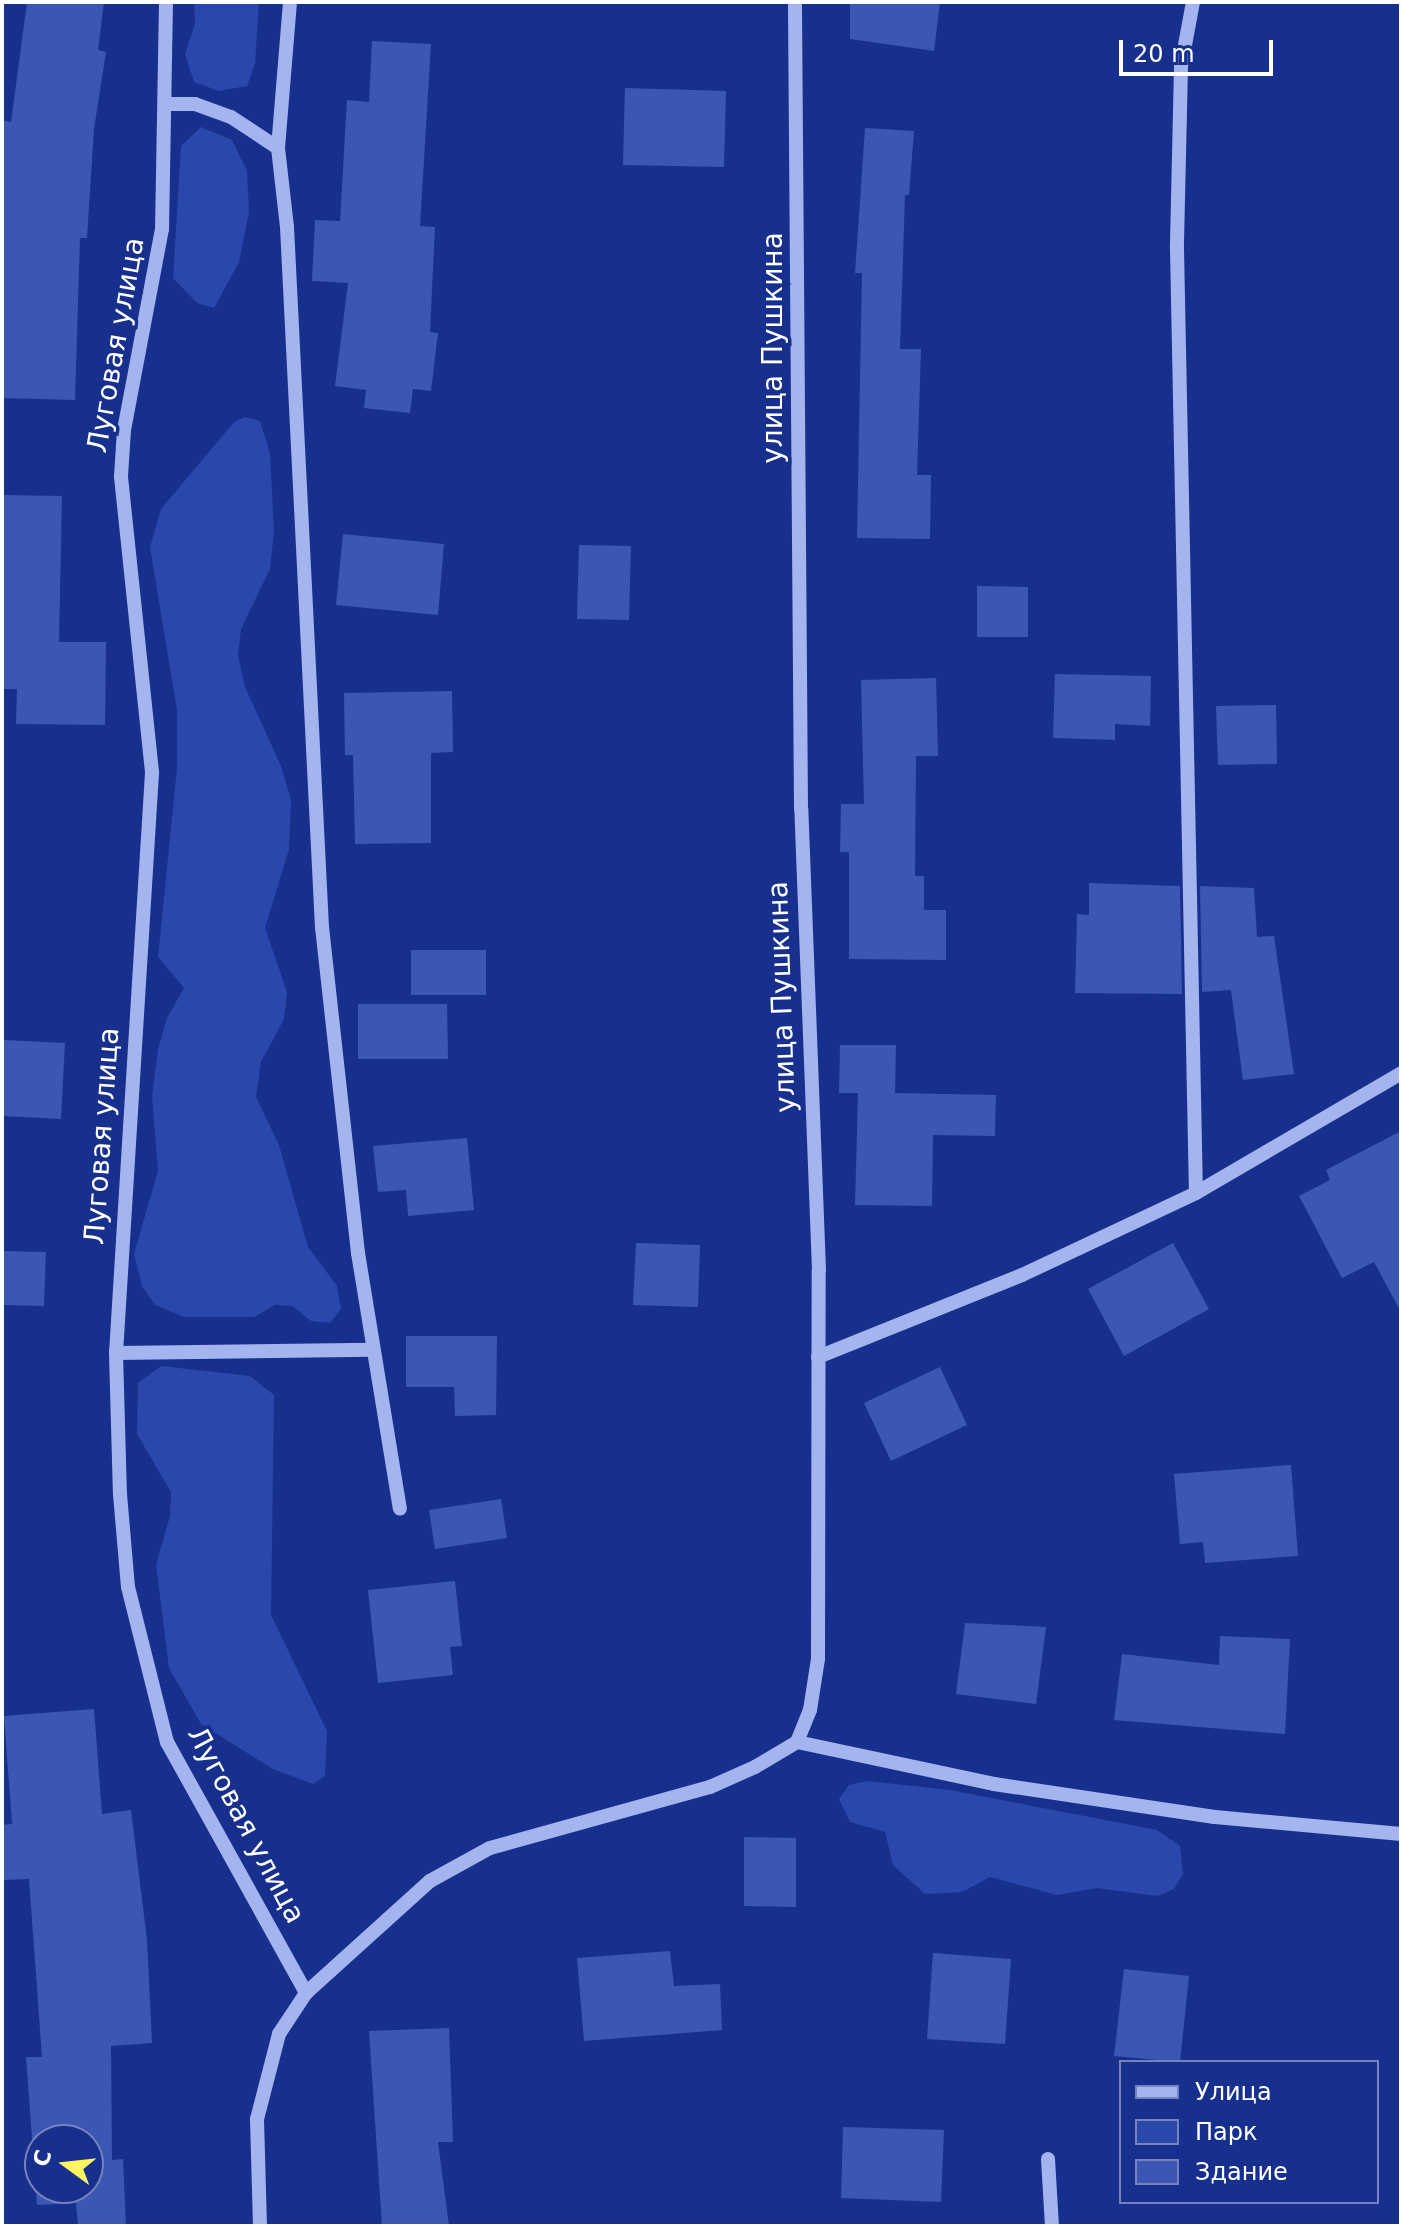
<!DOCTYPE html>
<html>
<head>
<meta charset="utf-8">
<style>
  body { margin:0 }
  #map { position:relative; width:1403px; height:2228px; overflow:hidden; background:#18308d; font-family:"DejaVu Sans",sans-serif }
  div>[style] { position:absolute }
  .green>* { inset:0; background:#2a47ab }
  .building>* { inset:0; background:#3c56b3 }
  .minor>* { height:14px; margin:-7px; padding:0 7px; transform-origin:7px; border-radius:7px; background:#a3b4ef }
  span { translate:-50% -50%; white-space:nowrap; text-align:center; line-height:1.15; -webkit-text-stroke:7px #18308d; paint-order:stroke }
  .street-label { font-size:28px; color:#fff }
  .frame { position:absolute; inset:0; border:4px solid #fff; pointer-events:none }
  .legend { position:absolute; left:1119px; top:2060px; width:260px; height:144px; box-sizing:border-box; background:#18308d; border:2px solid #7483bb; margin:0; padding:10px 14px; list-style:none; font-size:24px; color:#fff }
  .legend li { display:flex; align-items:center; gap:16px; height:40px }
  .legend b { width:40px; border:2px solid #7483bb }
  .north { position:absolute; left:24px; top:2124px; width:80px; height:80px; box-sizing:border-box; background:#18308d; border:2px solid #7483bb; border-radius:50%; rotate:285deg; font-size:22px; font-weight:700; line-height:32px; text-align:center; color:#fff }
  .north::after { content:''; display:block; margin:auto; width:28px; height:36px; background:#fff560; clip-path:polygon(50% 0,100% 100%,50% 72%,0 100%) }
  .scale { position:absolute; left:1119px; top:40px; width:154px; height:36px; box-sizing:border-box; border:4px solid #fff; border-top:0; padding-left:10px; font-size:24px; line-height:28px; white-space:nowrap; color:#fff; -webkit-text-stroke:6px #18308d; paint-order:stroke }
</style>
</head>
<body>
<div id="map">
  <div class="green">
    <div style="clip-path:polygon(194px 2px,259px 2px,255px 64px,247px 86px,219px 91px,194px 82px,185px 54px,195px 24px)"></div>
    <div style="clip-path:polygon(201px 127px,232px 140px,247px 171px,249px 212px,239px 262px,214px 308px,197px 303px,173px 278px,181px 146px)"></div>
    <div style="clip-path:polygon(245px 417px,260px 421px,270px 453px,274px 532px,270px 569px,241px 629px,238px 655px,245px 687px,281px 766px,291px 800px,289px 849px,265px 928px,287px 992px,284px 1019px,261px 1062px,256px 1097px,279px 1145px,308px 1247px,337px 1286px,341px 1309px,330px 1323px,311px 1321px,292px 1306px,275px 1305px,254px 1317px,184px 1317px,155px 1305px,142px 1286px,134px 1254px,158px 1171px,152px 1096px,158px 1049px,167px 1018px,184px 988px,158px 957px,177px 767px,177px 710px,150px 547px,161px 509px,234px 422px)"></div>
    <div style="clip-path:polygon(161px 1366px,250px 1376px,274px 1395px,271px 1615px,327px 1731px,325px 1776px,313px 1784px,273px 1769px,201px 1724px,169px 1668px,156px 1565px,170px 1516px,171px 1492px,137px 1434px,138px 1383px)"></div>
    <div style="clip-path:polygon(867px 1781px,950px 1790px,1157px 1830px,1180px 1846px,1183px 1874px,1174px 1889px,1158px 1896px,1097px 1888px,1057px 1895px,990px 1877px,962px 1892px,925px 1894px,893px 1865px,885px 1832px,850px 1822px,839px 1799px,849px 1785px)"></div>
  </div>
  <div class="building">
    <div style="clip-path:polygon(27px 2px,104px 2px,98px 50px,106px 52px,94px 129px,87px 238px,80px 238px,75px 400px,2px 398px,2px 120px,11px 122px)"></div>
    <div style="clip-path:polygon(850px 2px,940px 2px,934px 51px,850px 39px)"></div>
    <div style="clip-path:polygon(372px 41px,431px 44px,420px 226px,435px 227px,430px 332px,438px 333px,431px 391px,413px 389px,410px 413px,364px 408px,366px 390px,335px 386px,348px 283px,312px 281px,315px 220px,340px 221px,347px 100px,369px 102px)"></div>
    <div style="clip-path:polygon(625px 88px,726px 91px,724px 167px,623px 165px)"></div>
    <div style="clip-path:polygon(865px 128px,914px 131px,909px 195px,905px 195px,900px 349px,921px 349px,917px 475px,931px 475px,930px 539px,857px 538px,862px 273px,855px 273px)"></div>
    <div style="clip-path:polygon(2px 495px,62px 496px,59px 642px,106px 642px,105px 725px,16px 724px,17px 689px,2px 689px)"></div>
    <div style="clip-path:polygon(343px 534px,444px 544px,438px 615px,336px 605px)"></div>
    <div style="clip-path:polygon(579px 545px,631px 546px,629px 620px,577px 619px)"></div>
    <div style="clip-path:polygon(977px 586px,1028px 587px,1028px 637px,977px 637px)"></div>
    <div style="clip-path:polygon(1055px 674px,1151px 676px,1150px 726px,1115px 724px,1115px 740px,1053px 738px)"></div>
    <div style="clip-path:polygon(936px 678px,938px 756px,916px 756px,915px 876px,924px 876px,924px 910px,946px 910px,946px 960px,849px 959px,849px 852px,840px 852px,841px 804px,864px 804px,861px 680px)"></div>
    <div style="clip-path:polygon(452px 691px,453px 752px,431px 753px,431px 843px,355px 844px,353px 755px,345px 755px,344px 693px)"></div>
    <div style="clip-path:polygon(1276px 705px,1277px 764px,1218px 765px,1216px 706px)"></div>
    <div style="clip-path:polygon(1089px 883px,1180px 886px,1182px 994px,1075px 993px,1077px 914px,1089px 915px)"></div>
    <div style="clip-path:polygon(1200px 886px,1254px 888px,1257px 937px,1274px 936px,1294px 1074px,1243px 1080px,1231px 990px,1202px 992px)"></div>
    <div style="clip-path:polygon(411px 950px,486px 950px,486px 995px,411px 995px)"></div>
    <div style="clip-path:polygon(358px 1004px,447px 1004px,448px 1059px,358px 1059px)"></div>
    <div style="clip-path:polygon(4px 1040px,65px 1043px,61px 1119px,2px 1116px)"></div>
    <div style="clip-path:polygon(840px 1045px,896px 1045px,895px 1093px,996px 1095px,995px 1136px,933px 1135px,932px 1206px,855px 1205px,858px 1093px,839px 1093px)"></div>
    <div style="clip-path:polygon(1401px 1131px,1401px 1312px,1374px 1262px,1342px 1278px,1299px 1196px,1330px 1180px,1326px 1170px)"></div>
    <div style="clip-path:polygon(467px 1138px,474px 1210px,408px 1216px,406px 1190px,378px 1192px,373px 1146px)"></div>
    <div style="clip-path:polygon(636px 1243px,700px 1245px,698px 1307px,633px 1305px)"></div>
    <div style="clip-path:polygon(1173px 1243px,1209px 1309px,1124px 1356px,1088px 1289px)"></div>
    <div style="clip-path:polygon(2px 1251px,46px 1252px,44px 1306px,2px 1305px)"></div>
    <div style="clip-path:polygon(406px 1336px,497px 1336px,496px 1415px,455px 1416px,454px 1387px,406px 1387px)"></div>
    <div style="clip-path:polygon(940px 1367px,967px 1425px,891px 1461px,864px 1403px)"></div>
    <div style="clip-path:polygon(1291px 1465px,1298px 1556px,1205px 1563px,1203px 1542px,1180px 1544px,1174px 1474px)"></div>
    <div style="clip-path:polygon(501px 1499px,507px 1538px,435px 1549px,429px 1510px)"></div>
    <div style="clip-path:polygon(455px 1581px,462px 1646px,450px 1647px,453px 1675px,378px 1683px,368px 1590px)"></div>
    <div style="clip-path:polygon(965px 1623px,1046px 1627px,1036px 1704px,956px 1694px)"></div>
    <div style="clip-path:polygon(1220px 1636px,1290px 1639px,1285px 1734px,1114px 1720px,1122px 1654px,1219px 1665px)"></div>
    <div style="clip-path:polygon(evenodd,94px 1709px,102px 1814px,131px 1810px,147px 1940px,152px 2043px,111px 2046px,112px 2160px,123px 2159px,126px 2226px,78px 2226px,76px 2203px,37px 2205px,26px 2057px,42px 2057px,29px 1879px,2px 1880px,2px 1825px,12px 1824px,4px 1716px,94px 1709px,40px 2140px,88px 2140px,88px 2188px,40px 2188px,40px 2140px)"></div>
    <div style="clip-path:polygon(744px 1837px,796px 1838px,796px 1907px,744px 1906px)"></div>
    <div style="clip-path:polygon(670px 1951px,674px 1986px,720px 1984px,722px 2030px,584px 2041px,577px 1958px)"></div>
    <div style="clip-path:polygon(933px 1953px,1011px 1959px,1005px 2044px,927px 2039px)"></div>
    <div style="clip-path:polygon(1124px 1969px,1189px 1976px,1180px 2062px,1114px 2056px)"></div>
    <div style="clip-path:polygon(449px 2028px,453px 2142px,438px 2142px,449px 2226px,382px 2226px,369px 2031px)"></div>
    <div style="clip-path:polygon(843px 2127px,944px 2130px,941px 2202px,841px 2198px)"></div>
  </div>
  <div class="minor">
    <div style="left:166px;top:2px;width:227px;rotate:91deg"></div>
    <div style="left:162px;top:229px;width:205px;rotate:100.7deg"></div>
    <div style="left:124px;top:430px;width:47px;rotate:93.7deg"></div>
    <div style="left:121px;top:477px;width:298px;rotate:84deg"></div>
    <div style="left:152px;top:773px;width:581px;rotate:93.55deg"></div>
    <div style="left:116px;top:1353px;width:141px;rotate:88.4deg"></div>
    <div style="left:120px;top:1494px;width:93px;rotate:85.1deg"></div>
    <div style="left:128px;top:1587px;width:160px;rotate:75.9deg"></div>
    <div style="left:167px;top:1742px;width:287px;rotate:61deg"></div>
    <div style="left:306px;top:1993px;width:49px;rotate:123.4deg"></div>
    <div style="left:279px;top:2034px;width:88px;rotate:104.5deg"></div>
    <div style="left:257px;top:2119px;width:107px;rotate:88.4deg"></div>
    <div style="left:1193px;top:2px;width:66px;rotate:100.5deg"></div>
    <div style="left:1181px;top:67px;width:182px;rotate:91.3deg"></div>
    <div style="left:1177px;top:249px;width:944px;rotate:88.85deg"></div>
    <div style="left:166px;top:104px;width:29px"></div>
    <div style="left:195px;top:104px;width:38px;rotate:20deg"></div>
    <div style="left:231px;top:117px;width:56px;rotate:33.4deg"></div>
    <div style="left:278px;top:148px;width:80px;rotate:83.5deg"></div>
    <div style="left:287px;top:227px;width:701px;rotate:87.14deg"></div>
    <div style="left:322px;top:927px;width:328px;rotate:83.7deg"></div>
    <div style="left:358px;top:1253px;width:259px;rotate:80.7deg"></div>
    <div style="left:278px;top:148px;width:146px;rotate:-85.3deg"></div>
    <div style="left:116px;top:1353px;width:256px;rotate:-0.7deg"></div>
    <div style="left:818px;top:1357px;width:220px;rotate:-21.9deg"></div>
    <div style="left:1022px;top:1275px;width:192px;rotate:-25.2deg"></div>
    <div style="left:1196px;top:1193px;width:238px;rotate:-30.3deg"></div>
    <div style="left:797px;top:1742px;width:201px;rotate:12deg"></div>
    <div style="left:994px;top:1784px;width:223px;rotate:8.5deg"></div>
    <div style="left:1215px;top:1817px;width:187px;rotate:5.2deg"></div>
    <div style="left:306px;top:1993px;width:167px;rotate:-42.1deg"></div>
    <div style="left:430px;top:1881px;width:68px;rotate:-28.8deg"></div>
    <div style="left:490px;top:1848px;width:228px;rotate:-15.5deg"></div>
    <div style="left:710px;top:1787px;width:49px;rotate:-24deg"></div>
    <div style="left:755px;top:1767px;width:49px;rotate:-30.8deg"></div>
    <div style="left:797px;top:1742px;width:35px;rotate:-68deg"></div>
    <div style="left:810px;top:1710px;width:52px;rotate:-81.1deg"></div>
    <div style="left:818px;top:1659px;width:389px;rotate:-89.9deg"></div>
    <div style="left:819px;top:1270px;width:462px;rotate:-92.2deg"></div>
    <div style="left:801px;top:808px;width:806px;rotate:-90.43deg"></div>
    <div style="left:1048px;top:2159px;width:67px;rotate:86.6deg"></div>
  </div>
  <div class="street-label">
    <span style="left:116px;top:345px;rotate:-80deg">Луговая улица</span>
    <span style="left:773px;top:348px;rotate:-90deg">улица Пушкина</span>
    <span style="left:782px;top:997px;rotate:-92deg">улица Пушкина</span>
    <span style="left:102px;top:1136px;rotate:-86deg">Луговая улица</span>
    <span style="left:246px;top:1825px;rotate:62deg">Луговая улица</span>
  </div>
  <div class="frame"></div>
  <ul class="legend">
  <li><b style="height:10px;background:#a3b4ef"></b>Улица</li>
  <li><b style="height:22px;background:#2a47ab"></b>Парк</li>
  <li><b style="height:22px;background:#3c56b3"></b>Здание</li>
  </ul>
  <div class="north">С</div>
  <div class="scale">20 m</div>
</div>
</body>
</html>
